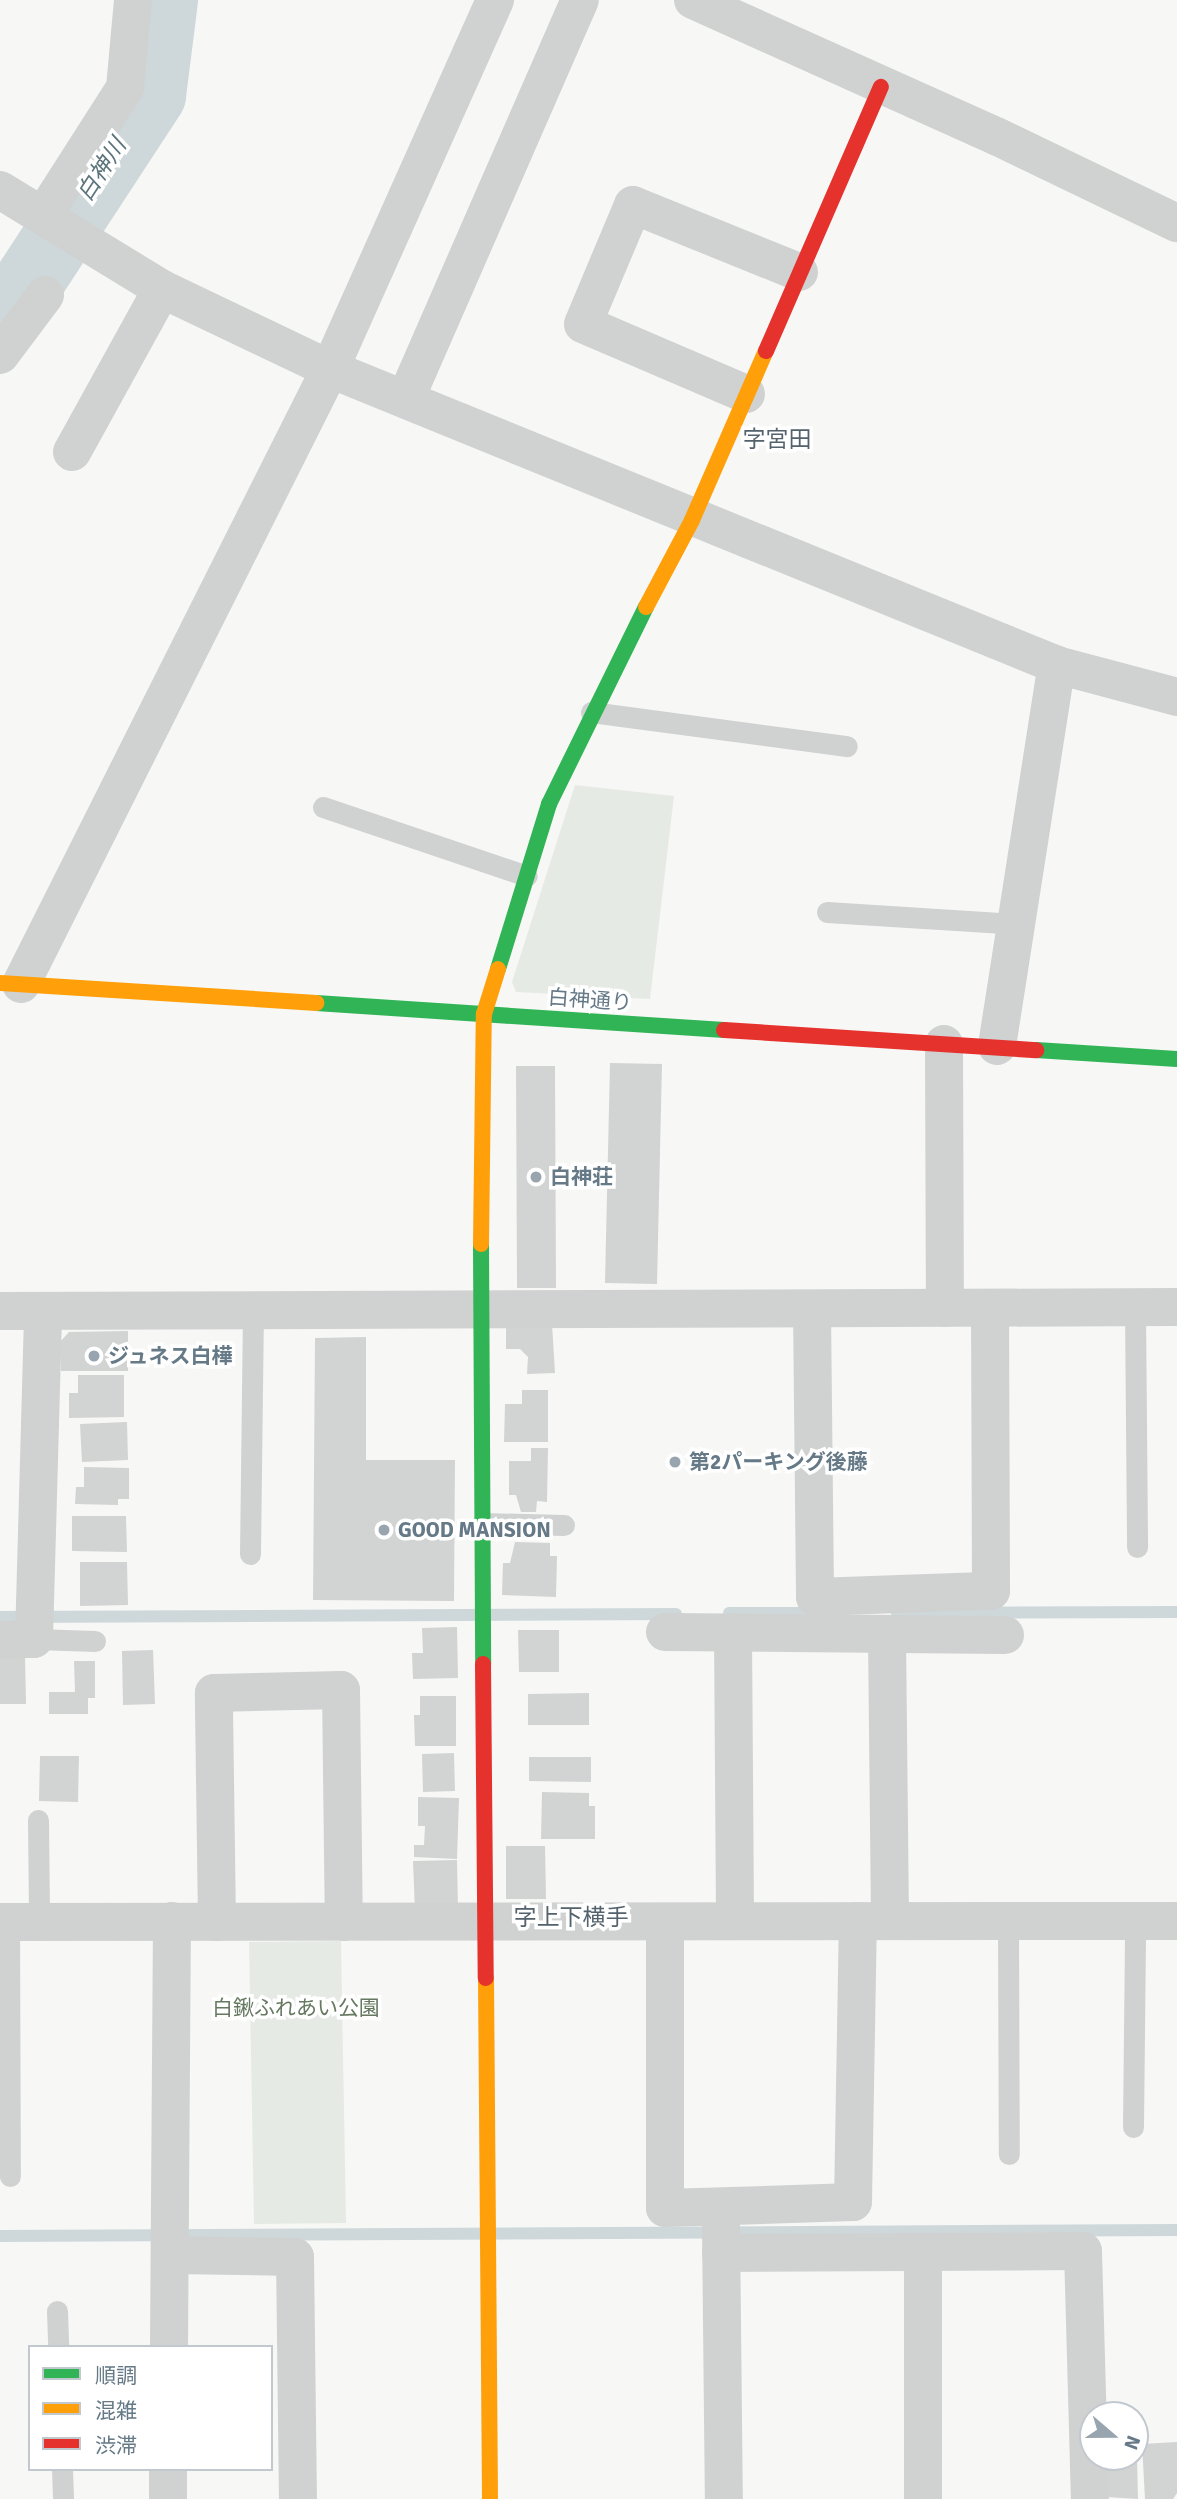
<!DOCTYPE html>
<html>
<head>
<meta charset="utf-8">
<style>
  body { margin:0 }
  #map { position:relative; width:1177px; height:2499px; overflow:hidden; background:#f7f7f6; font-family:Signika,"Noto Sans JP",sans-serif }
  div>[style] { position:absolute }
  .green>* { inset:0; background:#e6eae4 }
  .stream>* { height:12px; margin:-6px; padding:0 6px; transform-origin:6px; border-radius:6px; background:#ced8da }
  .river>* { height:70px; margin:-35px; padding:0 35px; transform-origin:35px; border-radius:35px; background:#ced8da }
  .building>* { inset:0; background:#d2d3d3 }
  .lane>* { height:21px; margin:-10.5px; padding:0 10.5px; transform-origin:10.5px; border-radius:10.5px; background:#d0d2d2 }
  .street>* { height:38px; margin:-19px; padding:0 19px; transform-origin:19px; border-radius:19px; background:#d0d2d2 }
  .fast>* { height:16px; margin:-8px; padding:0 8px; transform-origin:8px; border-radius:8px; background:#30b455 }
  .slow>* { height:16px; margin:-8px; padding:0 8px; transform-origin:8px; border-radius:8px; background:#ff9f0a }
  .jam>* { height:16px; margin:-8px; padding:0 8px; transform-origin:8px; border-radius:8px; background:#e5322d }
  .dots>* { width:19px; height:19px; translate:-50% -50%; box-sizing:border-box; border:4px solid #fff; border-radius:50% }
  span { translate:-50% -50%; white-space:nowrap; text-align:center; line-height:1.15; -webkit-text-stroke:7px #fff; paint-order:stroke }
  .street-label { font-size:21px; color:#657987 }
  .poi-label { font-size:21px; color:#657987; font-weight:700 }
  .left { translate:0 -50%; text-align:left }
  .park-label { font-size:21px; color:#667960 }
  .water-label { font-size:23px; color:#5c747c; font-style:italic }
  .neighbourhood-label { font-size:23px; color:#53626c }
  .legend { position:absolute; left:28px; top:2345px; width:245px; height:126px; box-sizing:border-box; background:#fff; border:2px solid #c1c9cf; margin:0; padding:9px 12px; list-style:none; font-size:21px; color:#657987 }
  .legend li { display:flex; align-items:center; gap:14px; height:35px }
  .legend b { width:35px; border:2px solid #c1c9cf }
  .north { position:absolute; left:1079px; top:2401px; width:70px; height:70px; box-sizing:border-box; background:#fff; border:2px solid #c1c9cf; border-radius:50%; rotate:110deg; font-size:19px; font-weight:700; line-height:28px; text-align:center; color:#657987 }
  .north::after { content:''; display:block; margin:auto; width:24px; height:32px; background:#98a5ae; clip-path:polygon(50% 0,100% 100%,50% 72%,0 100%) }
</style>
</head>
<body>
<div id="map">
  <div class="green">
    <div style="clip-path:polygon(575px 785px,674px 796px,650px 999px,516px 992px,512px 982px)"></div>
    <div style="clip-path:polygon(341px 1941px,346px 2223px,254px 2224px,249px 1942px)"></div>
  </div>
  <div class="stream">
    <div style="left:729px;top:1613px;width:91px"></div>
    <div style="left:897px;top:1613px;width:280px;rotate:-0.2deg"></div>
    <div style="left:0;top:1617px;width:676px;rotate:-0.25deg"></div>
    <div style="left:0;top:2236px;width:1177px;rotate:-0.29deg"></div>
  </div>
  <div class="river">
    <div style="left:0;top:326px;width:276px;rotate:-56.8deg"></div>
    <div style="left:151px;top:95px;width:96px;rotate:-82.8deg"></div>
  </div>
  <div class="building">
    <div style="clip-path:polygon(610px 1063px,662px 1064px,657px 1284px,605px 1283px)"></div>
    <div style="clip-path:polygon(516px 1066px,555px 1066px,556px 1288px,517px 1288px)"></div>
    <div style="clip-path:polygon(506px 1324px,552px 1324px,555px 1373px,527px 1374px,528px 1357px,520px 1349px,506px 1349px)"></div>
    <div style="clip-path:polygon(128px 1331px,128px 1371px,61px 1371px,60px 1342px,69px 1332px)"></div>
    <div style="clip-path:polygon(366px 1337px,366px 1460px,455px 1460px,454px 1601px,313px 1600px,315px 1338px)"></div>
    <div style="clip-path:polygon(78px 1375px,124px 1375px,124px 1417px,69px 1418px,69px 1393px,78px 1393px)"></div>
    <div style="clip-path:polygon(522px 1390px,548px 1390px,548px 1442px,504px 1442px,505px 1404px,522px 1404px)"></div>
    <div style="clip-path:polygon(127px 1422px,128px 1460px,82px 1462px,80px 1424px)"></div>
    <div style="clip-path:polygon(531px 1448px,548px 1448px,547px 1502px,537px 1501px,536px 1512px,521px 1512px,516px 1495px,509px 1495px,509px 1461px,531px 1461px)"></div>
    <div style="clip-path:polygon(84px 1467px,129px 1468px,129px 1499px,118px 1499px,118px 1505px,75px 1504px,76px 1487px,84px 1487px)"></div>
    <div style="clip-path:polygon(72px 1516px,126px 1516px,127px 1552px,72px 1551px)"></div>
    <div style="clip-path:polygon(515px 1542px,550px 1543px,550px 1556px,557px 1556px,556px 1597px,502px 1595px,503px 1563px,510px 1563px)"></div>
    <div style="clip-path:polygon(80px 1562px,127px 1562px,128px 1605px,80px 1606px)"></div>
    <div style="clip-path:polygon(457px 1627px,458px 1678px,413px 1679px,412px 1653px,423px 1653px,422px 1628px)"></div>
    <div style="clip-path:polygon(518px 1630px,559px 1630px,559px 1672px,519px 1672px)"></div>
    <div style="clip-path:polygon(153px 1650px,155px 1704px,123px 1705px,122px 1651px)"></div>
    <div style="clip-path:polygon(25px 1657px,26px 1704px,0 1704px,0 1658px)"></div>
    <div style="clip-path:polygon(74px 1661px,95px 1661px,95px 1698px,88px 1698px,88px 1714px,49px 1714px,49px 1692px,75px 1692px)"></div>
    <div style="clip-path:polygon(589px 1693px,589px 1725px,528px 1725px,528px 1694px)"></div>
    <div style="clip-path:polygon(420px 1696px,456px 1696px,456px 1746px,415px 1746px,414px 1715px,420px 1715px)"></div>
    <div style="clip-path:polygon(454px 1753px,455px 1791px,423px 1792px,422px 1754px)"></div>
    <div style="clip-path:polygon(40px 1756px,79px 1756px,78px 1802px,39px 1801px)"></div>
    <div style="clip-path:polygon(529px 1757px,591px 1757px,591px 1782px,529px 1781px)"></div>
    <div style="clip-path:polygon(542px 1792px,589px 1793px,589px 1806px,595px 1806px,595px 1839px,541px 1839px)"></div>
    <div style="clip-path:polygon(418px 1797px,459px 1798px,457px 1859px,414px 1857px,414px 1845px,424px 1845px,425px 1826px,418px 1826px)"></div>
    <div style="clip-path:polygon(506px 1846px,545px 1846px,546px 1899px,506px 1899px)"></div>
    <div style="clip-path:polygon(457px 1860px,458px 1910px,415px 1911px,413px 1861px)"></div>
    <div style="clip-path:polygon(1177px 2442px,1177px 2493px,1173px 2499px,1145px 2499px,1142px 2444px)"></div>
    <div style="clip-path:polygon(1111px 2457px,1137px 2457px,1138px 2499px,1106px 2497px,1105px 2468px,1111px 2467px)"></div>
  </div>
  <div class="lane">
    <div style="left:591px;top:712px;width:258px;rotate:7.6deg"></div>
    <div style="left:323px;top:807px;width:215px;rotate:18.7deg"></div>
    <div style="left:827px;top:912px;width:189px;rotate:3.6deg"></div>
    <div style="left:1135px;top:1308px;width:239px;rotate:89.5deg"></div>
    <div style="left:482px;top:1523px;width:82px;rotate:1.4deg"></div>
    <div style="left:250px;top:1554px;width:243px;rotate:-89.3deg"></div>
    <div style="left:34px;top:1639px;width:61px;rotate:1.9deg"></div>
    <div style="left:38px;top:1820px;width:102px;rotate:89.4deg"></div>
    <div style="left:9px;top:1921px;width:255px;rotate:89.8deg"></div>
    <div style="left:1008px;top:1921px;width:233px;rotate:89.8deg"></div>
    <div style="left:1133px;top:2127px;width:206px;rotate:-89.4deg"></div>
    <div style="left:57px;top:2311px;width:36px;rotate:88deg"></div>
    <div style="left:62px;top:2469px;width:30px;rotate:88deg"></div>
  </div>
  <div class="street">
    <div style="left:693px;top:0;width:334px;rotate:24.2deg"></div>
    <div style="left:998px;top:137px;width:199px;rotate:25.7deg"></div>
    <div style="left:0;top:190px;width:190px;rotate:31.4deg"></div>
    <div style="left:162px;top:289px;width:186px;rotate:25.5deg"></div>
    <div style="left:330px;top:369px;width:785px;rotate:22.15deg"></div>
    <div style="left:1057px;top:665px;width:124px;rotate:14.9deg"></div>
    <div style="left:43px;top:216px;width:152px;rotate:-57.4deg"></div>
    <div style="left:125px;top:88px;width:88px;rotate:-84.8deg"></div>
    <div style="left:0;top:355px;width:75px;rotate:-53.1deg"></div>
    <div style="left:746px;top:394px;width:177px;rotate:-156.8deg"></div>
    <div style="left:583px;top:324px;width:129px;rotate:-67.2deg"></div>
    <div style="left:633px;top:205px;width:179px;rotate:22deg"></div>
    <div style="left:406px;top:398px;width:434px;rotate:-66.4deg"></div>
    <div style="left:72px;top:452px;width:186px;rotate:-61.1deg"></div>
    <div style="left:21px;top:984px;width:688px;rotate:-63.32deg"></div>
    <div style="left:330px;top:369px;width:404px;rotate:-65.9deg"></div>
    <div style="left:944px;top:1044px;width:264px;rotate:89.8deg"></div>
    <div style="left:997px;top:1046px;width:386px;rotate:-81.1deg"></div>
    <div style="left:812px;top:1309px;width:288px;rotate:89.4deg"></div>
    <div style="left:815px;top:1597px;width:176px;rotate:-2deg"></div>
    <div style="left:991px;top:1591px;width:283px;rotate:-90.2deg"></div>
    <div style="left:0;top:1311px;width:1177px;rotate:-0.19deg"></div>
    <div style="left:665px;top:1632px;width:340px;rotate:0.5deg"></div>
    <div style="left:733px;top:1632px;width:289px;rotate:89.6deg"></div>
    <div style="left:887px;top:1634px;width:287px;rotate:89.4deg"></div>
    <div style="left:0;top:1640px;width:34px;rotate:-2deg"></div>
    <div style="left:34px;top:1639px;width:328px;rotate:-88.4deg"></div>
    <div style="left:0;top:1922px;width:1177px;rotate:-0.05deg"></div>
    <div style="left:217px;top:1922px;width:229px;rotate:-90.8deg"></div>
    <div style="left:214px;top:1693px;width:127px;rotate:-1.4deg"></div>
    <div style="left:341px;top:1690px;width:232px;rotate:89.3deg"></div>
    <div style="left:665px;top:1922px;width:286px;rotate:90deg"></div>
    <div style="left:665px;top:2208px;width:188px;rotate:-1.8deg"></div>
    <div style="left:853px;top:2202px;width:281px;rotate:-89deg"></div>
    <div style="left:721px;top:2226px;width:273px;rotate:89.4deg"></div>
    <div style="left:721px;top:2253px;width:362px;rotate:-0.3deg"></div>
    <div style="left:1083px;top:2251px;width:248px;rotate:88.4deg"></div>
    <div style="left:170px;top:2255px;width:125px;rotate:0.9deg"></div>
    <div style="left:295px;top:2257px;width:242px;rotate:89.3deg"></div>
    <div style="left:169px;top:2347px;width:426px;rotate:-89.6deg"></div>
    <div style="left:168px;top:2499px;width:30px;rotate:-90deg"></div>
    <div style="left:923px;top:2499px;width:247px;rotate:-90deg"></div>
  </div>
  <div class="fast">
    <div style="left:498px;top:969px;width:173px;rotate:-72.8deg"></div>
    <div style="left:549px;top:804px;width:220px;rotate:-63.8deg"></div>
    <div style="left:316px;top:1003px;width:409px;rotate:3.8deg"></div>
    <div style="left:1036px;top:1050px;width:141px;rotate:3.7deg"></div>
    <div style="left:481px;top:1244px;width:420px;rotate:89.7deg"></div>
  </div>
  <div class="slow">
    <div style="left:646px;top:607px;width:98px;rotate:-62.1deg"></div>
    <div style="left:692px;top:520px;width:184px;rotate:-66.4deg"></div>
    <div style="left:0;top:983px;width:317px;rotate:3.6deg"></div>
    <div style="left:481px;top:1244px;width:230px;rotate:-89.3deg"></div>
    <div style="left:484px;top:1014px;width:47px;rotate:-72.7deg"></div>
    <div style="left:486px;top:1978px;width:521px;rotate:89.56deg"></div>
  </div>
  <div class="jam">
    <div style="left:766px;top:351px;width:288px;rotate:-66.5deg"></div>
    <div style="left:724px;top:1030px;width:313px;rotate:3.7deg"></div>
    <div style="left:483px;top:1664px;width:314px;rotate:89.5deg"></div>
  </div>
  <div class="dots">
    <div style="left:536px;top:1177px;background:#98a5ae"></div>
    <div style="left:94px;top:1356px;background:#98a5ae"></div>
    <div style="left:675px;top:1462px;background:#98a5ae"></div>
    <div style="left:384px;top:1530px;background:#98a5ae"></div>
  </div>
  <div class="street-label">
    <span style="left:590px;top:1000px;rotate:4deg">白神通り</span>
  </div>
  <div class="poi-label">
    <span class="left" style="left:550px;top:1177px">白神荘</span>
    <span class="left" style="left:108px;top:1356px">ジュネス白樺</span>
    <span class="left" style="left:689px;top:1462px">第2パーキング後藤</span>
    <span class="left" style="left:398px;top:1530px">GOOD MANSION</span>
  </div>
  <div class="park-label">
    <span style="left:296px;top:2008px">白鍬ふれあい公園</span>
  </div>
  <div class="water-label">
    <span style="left:102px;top:170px;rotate:-57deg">白神川</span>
  </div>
  <div class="neighbourhood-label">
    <span style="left:777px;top:440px">字宮田</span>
    <span style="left:571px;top:1918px">字上下横手</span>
  </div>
  <ul class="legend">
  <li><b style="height:9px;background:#30b455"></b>順調</li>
  <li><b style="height:9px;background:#ff9f0a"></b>混雑</li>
  <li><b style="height:9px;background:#e5322d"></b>渋滞</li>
  </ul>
  <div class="north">N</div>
</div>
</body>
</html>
